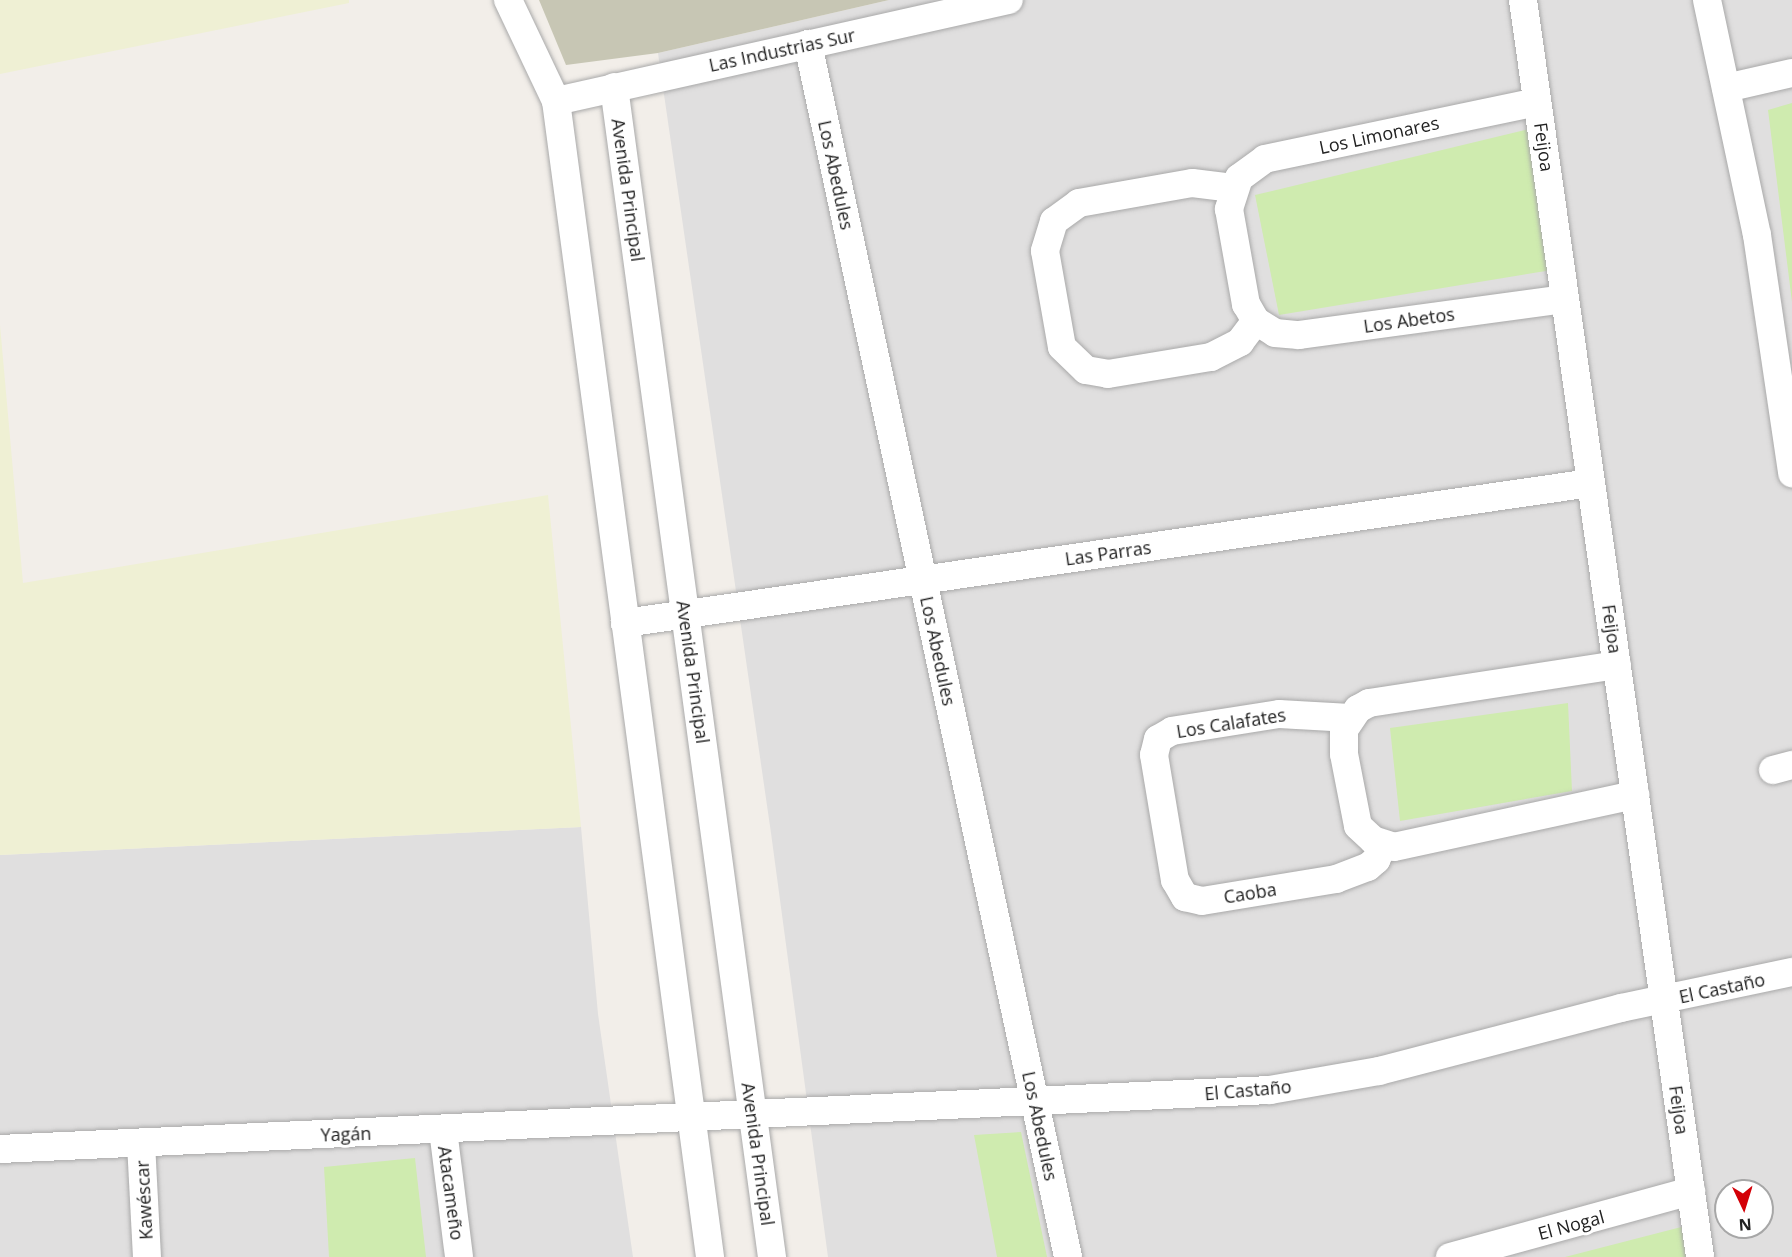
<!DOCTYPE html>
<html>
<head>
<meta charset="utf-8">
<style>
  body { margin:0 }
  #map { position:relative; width:1792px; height:1257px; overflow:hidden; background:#f2eee9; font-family:"Open Sans",sans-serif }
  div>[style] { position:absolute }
  .residential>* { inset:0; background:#e0dfdf }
  .construction>* { inset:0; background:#c7c6b4 }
  .farmland>* { inset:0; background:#eff0d4 }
  .grass>* { inset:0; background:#cfebaf }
  .roads { filter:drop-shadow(0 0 2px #a9a9a9) drop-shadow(0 0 2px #a9a9a9) }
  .street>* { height:28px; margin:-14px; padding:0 14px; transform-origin:14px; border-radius:14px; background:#fff }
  span { translate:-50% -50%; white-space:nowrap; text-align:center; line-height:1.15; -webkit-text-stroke:6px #fff; paint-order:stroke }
  .street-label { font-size:18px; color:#222 }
  .north { position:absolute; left:1714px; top:1179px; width:60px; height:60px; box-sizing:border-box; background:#fff; border:2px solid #a7a7a7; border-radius:50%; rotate:176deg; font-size:16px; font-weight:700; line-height:24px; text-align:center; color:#222 }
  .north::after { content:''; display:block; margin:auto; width:21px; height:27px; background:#d30007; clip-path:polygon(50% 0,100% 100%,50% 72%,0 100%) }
</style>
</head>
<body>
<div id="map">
  <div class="residential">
    <div style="clip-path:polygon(evenodd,889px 0,1792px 0,1792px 1257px,828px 1257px,771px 833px,658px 53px,889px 0,1726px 1191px,1762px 1191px,1762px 1227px,1726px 1227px,1726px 1191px)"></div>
    <div style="clip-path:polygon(581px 827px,598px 1014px,633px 1257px,0 1257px,0 855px)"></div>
  </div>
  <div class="construction">
    <div style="clip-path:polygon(539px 0,889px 0,658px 53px,566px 65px)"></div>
  </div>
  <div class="farmland">
    <div style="clip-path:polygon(0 0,349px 0,349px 3px,0 74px)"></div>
    <div style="clip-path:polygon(0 325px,23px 583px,548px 495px,581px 827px,0 855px)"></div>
  </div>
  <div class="grass">
    <div style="clip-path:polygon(1792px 103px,1792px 302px,1768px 110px)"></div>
    <div style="clip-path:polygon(1537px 127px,1552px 270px,1279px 315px,1255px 195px)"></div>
    <div style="clip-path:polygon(1568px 703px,1572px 791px,1400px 821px,1390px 728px)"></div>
    <div style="clip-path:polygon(1021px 1132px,1047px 1257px,997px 1257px,974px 1135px)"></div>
    <div style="clip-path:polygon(415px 1158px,426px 1257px,329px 1257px,324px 1167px)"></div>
    <div style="clip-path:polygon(1689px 1225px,1692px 1257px,1565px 1257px)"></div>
  </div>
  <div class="roads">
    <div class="street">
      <div style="left:508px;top:0;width:112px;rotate:64.6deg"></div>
      <div style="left:556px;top:101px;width:1166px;rotate:82.41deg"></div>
      <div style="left:1523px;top:0;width:1269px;rotate:81.98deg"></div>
      <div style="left:1707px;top:0;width:240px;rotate:78deg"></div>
      <div style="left:1757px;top:235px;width:241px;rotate:81.6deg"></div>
      <div style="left:808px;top:44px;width:1241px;rotate:77.9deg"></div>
      <div style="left:614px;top:87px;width:1181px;rotate:82.31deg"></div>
      <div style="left:1726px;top:88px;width:68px;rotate:-12.8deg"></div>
      <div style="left:556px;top:101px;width:464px;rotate:-12.6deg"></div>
      <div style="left:1537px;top:102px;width:278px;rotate:168.2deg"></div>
      <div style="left:1265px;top:159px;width:32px;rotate:144deg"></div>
      <div style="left:1239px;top:178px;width:33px;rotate:108deg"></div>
      <div style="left:1229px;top:209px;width:97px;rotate:79.9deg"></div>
      <div style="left:1246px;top:304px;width:20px;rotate:60deg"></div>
      <div style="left:1256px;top:321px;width:22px;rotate:32deg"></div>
      <div style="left:1275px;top:333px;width:24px;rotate:5deg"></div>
      <div style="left:1299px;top:335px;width:268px;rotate:-7.7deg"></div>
      <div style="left:1233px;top:188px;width:41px;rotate:-173deg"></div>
      <div style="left:1192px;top:183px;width:115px;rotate:170deg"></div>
      <div style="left:1079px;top:203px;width:31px;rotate:144deg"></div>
      <div style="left:1054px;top:221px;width:31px;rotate:107deg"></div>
      <div style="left:1045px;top:251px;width:97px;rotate:80deg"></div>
      <div style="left:1062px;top:347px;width:33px;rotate:44deg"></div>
      <div style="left:1086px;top:370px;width:22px;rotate:10deg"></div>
      <div style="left:1108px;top:374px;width:104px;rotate:-9.4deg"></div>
      <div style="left:1211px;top:357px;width:33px;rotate:-27deg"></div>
      <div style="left:1240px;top:342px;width:26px;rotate:-53deg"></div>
      <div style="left:625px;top:623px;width:976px;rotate:-8.25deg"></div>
      <div style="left:1617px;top:665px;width:251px;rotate:171.3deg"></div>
      <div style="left:1369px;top:703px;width:13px;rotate:151deg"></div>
      <div style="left:1358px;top:709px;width:25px;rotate:124deg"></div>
      <div style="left:1344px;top:730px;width:24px;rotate:90deg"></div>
      <div style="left:1344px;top:754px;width:73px;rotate:79deg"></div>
      <div style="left:1358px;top:826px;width:21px;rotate:43deg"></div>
      <div style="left:1373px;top:840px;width:22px;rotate:18deg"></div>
      <div style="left:1394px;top:847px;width:247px;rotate:-12.2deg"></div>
      <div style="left:1350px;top:718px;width:71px;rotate:-176.8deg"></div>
      <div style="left:1279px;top:714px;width:108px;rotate:171deg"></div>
      <div style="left:1172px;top:731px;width:16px;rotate:150deg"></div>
      <div style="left:1158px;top:739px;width:16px;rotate:104deg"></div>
      <div style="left:1154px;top:755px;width:127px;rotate:80.5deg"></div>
      <div style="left:1175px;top:880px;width:20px;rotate:60deg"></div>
      <div style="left:1185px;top:897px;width:17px;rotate:13deg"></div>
      <div style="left:1202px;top:901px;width:136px;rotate:-9.3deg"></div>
      <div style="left:1336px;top:879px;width:34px;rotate:-21deg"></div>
      <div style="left:1368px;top:867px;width:11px;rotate:-41deg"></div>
      <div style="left:1376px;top:860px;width:17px;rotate:-65deg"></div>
      <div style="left:1773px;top:770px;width:20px;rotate:-15deg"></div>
      <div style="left:443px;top:1130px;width:128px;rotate:82.8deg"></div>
      <div style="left:141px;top:1143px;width:114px;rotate:87deg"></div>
      <div style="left:0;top:1149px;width:1271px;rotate:-2.66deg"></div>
      <div style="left:1270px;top:1090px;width:111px;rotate:-9.9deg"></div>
      <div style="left:1379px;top:1071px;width:250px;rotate:-14.6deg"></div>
      <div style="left:1621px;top:1008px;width:175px;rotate:-11.9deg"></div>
      <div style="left:1450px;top:1257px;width:250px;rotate:-15.3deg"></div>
    </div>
  </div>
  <div class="street-label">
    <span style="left:782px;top:50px;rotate:-12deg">Las Industrias Sur</span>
    <span style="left:1379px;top:135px;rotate:-12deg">Los Limonares</span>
    <span style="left:1544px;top:147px;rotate:82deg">Feijoa</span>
    <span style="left:836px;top:175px;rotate:78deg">Los Abedules</span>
    <span style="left:628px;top:190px;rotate:82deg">Avenida Principal</span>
    <span style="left:1409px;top:320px;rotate:-8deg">Los Abetos</span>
    <span style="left:1108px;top:553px;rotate:-8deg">Las Parras</span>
    <span style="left:1612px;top:629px;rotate:82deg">Feijoa</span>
    <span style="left:938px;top:651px;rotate:78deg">Los Abedules</span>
    <span style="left:693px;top:672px;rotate:82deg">Avenida Principal</span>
    <span style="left:1231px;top:723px;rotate:-9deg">Los Calafates</span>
    <span style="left:1250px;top:893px;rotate:-9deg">Caoba</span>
    <span style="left:1722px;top:988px;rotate:-12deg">El Castaño</span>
    <span style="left:1248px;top:1090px;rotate:-5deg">El Castaño</span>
    <span style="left:1679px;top:1110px;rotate:82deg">Feijoa</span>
    <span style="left:1040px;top:1126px;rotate:78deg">Los Abedules</span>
    <span style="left:346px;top:1134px;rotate:-2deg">Yagán</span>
    <span style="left:758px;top:1154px;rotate:82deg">Avenida Principal</span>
    <span style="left:451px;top:1193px;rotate:82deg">Atacameño</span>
    <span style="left:144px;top:1200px;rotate:-93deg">Kawéscar</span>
    <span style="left:1571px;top:1225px;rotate:-15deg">El Nogal</span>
  </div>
  <div class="north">N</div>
</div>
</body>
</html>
